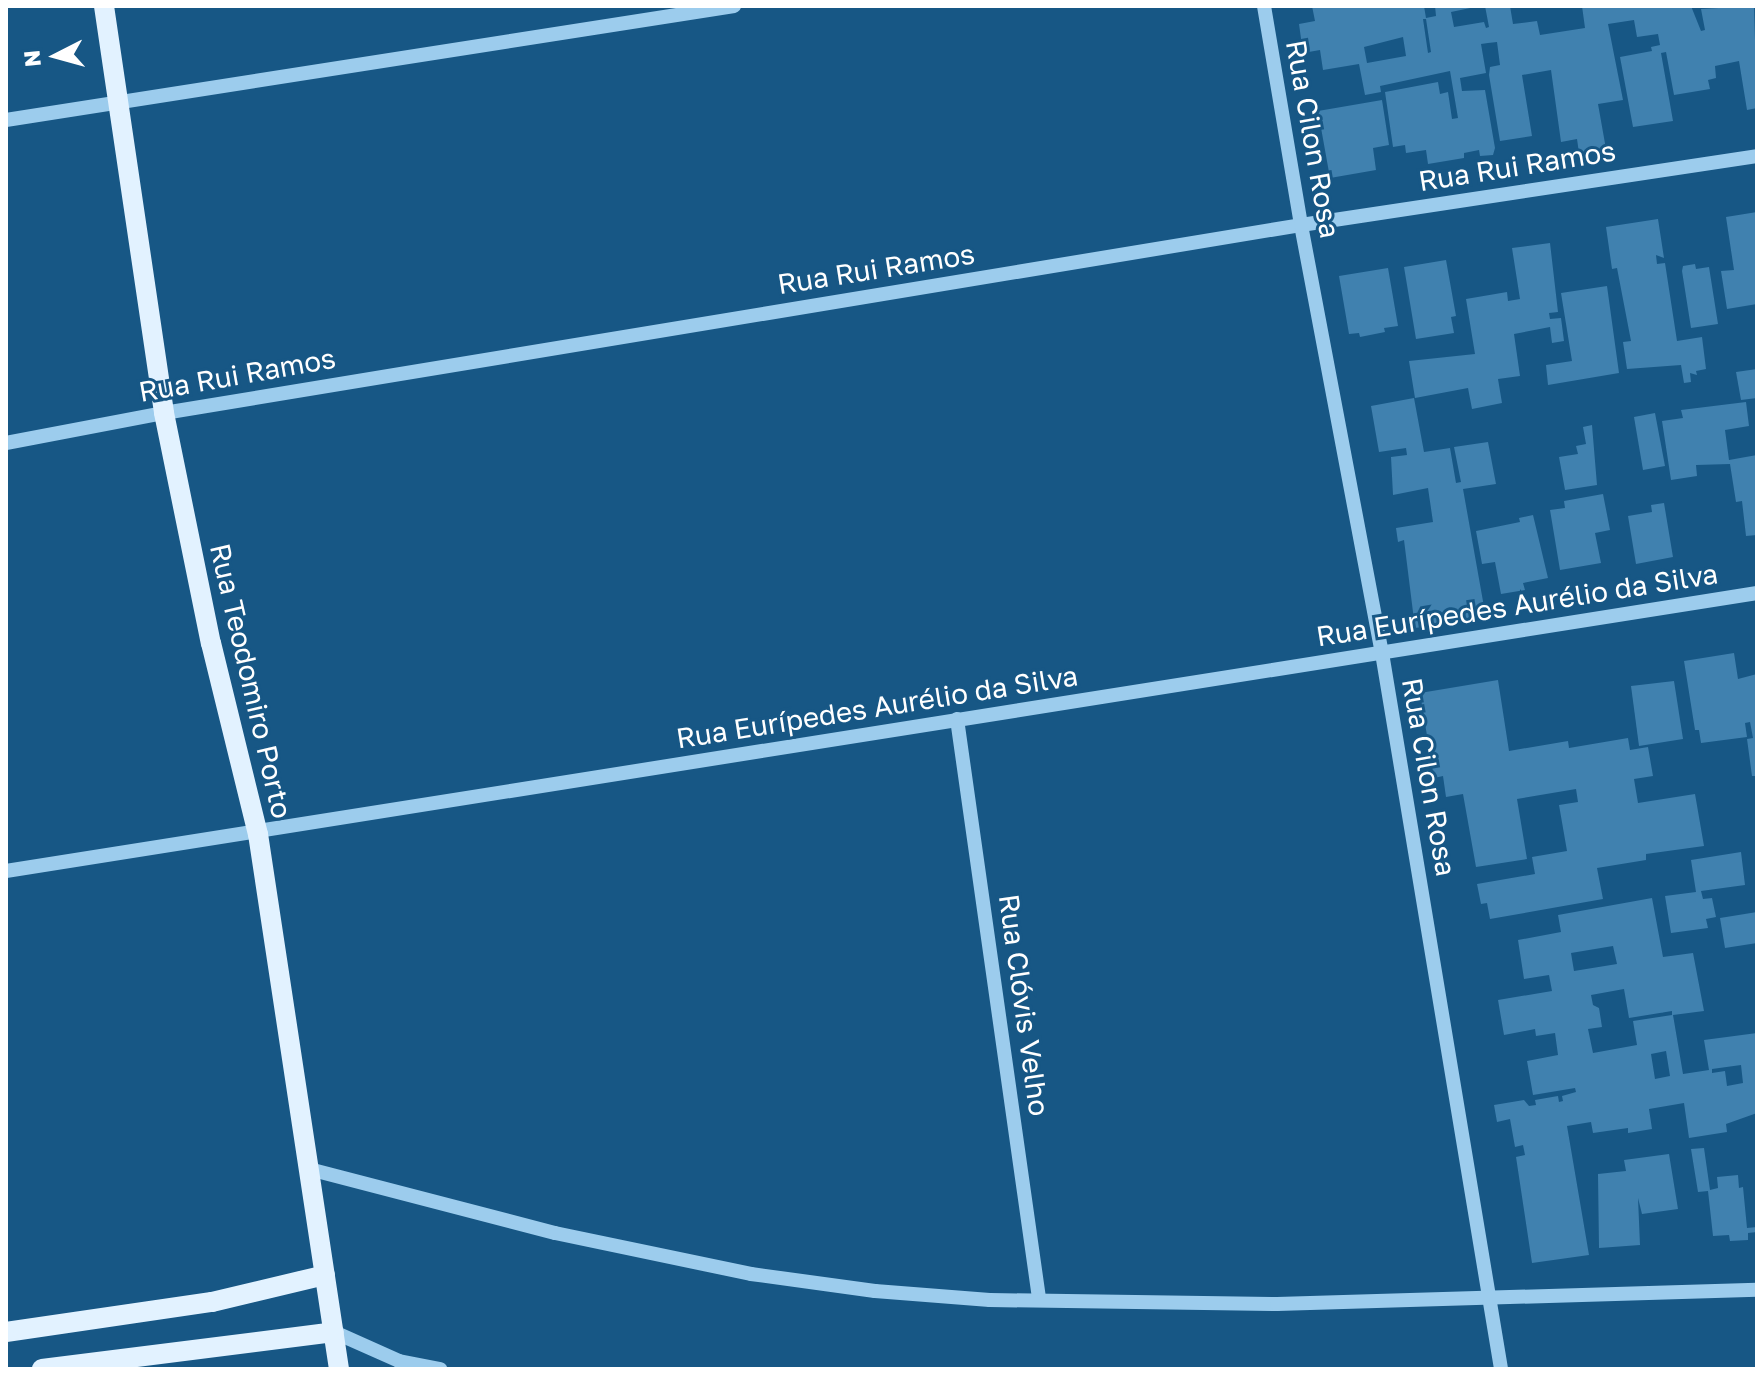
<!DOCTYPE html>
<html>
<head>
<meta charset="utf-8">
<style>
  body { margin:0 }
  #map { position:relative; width:1763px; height:1375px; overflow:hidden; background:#175785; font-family:"Golos Text",sans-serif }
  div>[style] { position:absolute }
  .building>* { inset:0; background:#4081af }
  .minor>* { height:14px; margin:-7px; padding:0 7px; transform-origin:7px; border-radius:7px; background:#9ccced }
  .major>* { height:20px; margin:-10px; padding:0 10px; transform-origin:10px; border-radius:10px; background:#e2f2ff }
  span { translate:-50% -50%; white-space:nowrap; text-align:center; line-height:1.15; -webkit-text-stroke:6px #175785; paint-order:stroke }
  .street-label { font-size:28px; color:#fff }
  .frame { position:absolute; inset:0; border:8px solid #fff; pointer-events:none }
  .north { position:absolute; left:16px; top:16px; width:80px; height:80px; -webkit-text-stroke:6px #175785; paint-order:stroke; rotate:264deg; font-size:22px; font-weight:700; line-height:32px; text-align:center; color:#fff }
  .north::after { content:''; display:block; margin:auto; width:28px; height:36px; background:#fff; clip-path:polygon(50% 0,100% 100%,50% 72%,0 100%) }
</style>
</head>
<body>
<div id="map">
  <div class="building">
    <div style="clip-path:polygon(evenodd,1312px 6px,1424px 6px,1426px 18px,1436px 16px,1435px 6px,1480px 6px,1451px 12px,1454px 27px,1484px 22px,1486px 28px,1489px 27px,1485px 6px,1510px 6px,1513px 24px,1537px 21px,1540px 35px,1585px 28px,1582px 6px,1691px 6px,1701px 31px,1705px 30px,1701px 9px,1754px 6px,1757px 108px,1747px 110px,1739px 61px,1715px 66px,1716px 78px,1708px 80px,1710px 89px,1674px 95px,1666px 52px,1661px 53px,1673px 121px,1633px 127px,1620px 57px,1652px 51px,1651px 47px,1660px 45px,1658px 34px,1637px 37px,1634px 20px,1608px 24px,1623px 100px,1598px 104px,1606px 149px,1579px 153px,1577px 139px,1561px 142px,1551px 70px,1522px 75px,1532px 136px,1500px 141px,1489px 75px,1490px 67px,1500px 65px,1497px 42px,1488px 43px,1481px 44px,1486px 73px,1460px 78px,1462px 91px,1485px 90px,1495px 148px,1493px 155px,1480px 156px,1479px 150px,1464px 153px,1464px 158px,1428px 164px,1426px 150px,1406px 153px,1405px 145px,1393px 147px,1385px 92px,1438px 82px,1440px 94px,1448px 92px,1452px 119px,1458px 118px,1450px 71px,1380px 86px,1381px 92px,1365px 95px,1359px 64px,1323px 70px,1320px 50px,1303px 53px,1299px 24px,1315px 21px,1312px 6px,1423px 19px,1426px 19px,1431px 52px,1428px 53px,1423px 19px,1312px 6px,1403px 37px,1406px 56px,1367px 63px,1364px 47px,1403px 37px)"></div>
    <div style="clip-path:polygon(1382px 100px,1389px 145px,1373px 148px,1376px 170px,1330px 178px,1318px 111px)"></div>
    <div style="clip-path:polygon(1757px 212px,1757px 304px,1727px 309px,1721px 271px,1734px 270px,1726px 217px)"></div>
    <div style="clip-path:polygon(1658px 219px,1664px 258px,1656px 255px,1657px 264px,1665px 263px,1677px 341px,1702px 337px,1706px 369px,1696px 371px,1697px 375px,1690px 373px,1691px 382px,1684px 383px,1681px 365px,1627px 369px,1623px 342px,1631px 341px,1617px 268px,1612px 269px,1606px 227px)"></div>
    <div style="clip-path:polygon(1550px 243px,1558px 312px,1549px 313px,1550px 319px,1561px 318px,1564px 341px,1552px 343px,1550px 327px,1514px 334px,1520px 376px,1498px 379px,1502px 403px,1472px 409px,1468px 388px,1415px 398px,1409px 361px,1475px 354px,1466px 299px,1507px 292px,1508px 301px,1520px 299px,1512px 248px)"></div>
    <div style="clip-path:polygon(1446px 260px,1456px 316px,1451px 317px,1454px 333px,1416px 339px,1404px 267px)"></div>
    <div style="clip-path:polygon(1695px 264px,1696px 269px,1709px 267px,1718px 324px,1691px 328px,1682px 271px,1683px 266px)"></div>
    <div style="clip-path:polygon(1388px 268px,1398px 326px,1384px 328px,1385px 332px,1360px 337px,1359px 333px,1349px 334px,1339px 276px)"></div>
    <div style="clip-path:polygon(1607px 286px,1619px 373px,1548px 385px,1546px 365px,1572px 361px,1561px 293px)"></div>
    <div style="clip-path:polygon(1757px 369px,1757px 398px,1741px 400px,1736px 372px)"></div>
    <div style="clip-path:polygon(1414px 398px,1424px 452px,1450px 448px,1456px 483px,1461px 482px,1454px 447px,1488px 442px,1496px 484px,1463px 489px,1486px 618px,1415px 628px,1404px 540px,1398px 542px,1396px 528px,1433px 522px,1428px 488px,1393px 495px,1391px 457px,1407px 455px,1406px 448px,1379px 452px,1371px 406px)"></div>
    <div style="clip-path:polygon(1746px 402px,1749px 426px,1725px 430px,1729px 460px,1757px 455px,1757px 535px,1746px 536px,1742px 501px,1736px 502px,1730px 464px,1696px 465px,1697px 476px,1671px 480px,1662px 421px,1683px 418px,1681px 410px)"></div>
    <div style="clip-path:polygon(1655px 413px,1665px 466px,1643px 470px,1634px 417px)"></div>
    <div style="clip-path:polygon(1592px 425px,1597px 485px,1565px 490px,1559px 457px,1578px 454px,1576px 446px,1586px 444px,1583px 427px)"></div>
    <div style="clip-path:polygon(1603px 494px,1610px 530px,1595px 533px,1601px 563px,1560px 570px,1550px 510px,1565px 508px,1564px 501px)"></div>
    <div style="clip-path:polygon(1664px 503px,1673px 557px,1636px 564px,1628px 516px,1652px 512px,1651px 505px)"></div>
    <div style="clip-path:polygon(1533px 515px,1548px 578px,1523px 583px,1525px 590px,1501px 594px,1495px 562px,1482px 564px,1476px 531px,1520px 522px,1519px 518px)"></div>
    <div style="clip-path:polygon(1734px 653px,1738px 679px,1757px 674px,1757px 776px,1752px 776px,1747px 739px,1753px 738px,1750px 722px,1745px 723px,1747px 737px,1701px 743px,1699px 730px,1695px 730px,1684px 661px)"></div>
    <div style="clip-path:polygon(1498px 680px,1509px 751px,1568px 741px,1569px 748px,1628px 738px,1630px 750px,1648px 747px,1653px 776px,1634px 779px,1638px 803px,1695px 794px,1704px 846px,1646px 854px,1646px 860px,1597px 868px,1603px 899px,1490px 919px,1487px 903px,1481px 904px,1477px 884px,1535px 874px,1532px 857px,1567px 851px,1559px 805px,1578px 802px,1576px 789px,1517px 799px,1527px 859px,1476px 867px,1463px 794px,1446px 797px,1443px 776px,1434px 778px,1420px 693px)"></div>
    <div style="clip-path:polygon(1674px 681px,1683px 739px,1639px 746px,1631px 686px)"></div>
    <div style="clip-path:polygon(1741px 852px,1745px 885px,1701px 891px,1703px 899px,1712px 898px,1716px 917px,1706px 919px,1708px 928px,1671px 933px,1665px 896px,1696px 892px,1691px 860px)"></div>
    <div style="clip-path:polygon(evenodd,1652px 898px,1663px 957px,1693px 953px,1704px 1011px,1673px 1015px,1683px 1074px,1709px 1070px,1704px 1040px,1757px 1033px,1757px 1113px,1726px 1124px,1727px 1132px,1689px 1138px,1684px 1103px,1649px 1109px,1652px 1129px,1628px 1133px,1628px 1128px,1593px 1133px,1591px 1122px,1567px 1126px,1589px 1255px,1532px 1263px,1516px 1157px,1525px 1155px,1523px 1145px,1515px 1147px,1510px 1119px,1497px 1122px,1494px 1105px,1524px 1100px,1529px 1106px,1536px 1105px,1535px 1100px,1558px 1096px,1559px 1102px,1563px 1101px,1562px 1096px,1576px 1092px,1575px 1088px,1533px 1095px,1527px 1061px,1558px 1055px,1555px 1033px,1536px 1036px,1535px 1029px,1504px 1035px,1498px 1000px,1552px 991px,1549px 975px,1524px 979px,1518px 940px,1561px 932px,1558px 915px,1652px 898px,1613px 946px,1617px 964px,1574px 971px,1571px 953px,1613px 946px,1652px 898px,1624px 989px,1629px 1018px,1672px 1011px,1672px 1015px,1633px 1021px,1637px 1045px,1593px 1053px,1588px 1029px,1602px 1027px,1599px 1008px,1593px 1005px,1591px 995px,1624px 989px,1652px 898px,1666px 1051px,1670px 1076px,1655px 1079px,1651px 1054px,1666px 1051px,1652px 898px,1741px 1065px,1743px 1083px,1727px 1086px,1725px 1071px,1712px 1073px,1712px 1069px,1741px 1065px)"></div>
    <div style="clip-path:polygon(1757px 912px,1757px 943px,1725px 948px,1720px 918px)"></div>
    <div style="clip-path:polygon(1704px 1148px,1710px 1190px,1718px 1188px,1717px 1177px,1738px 1175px,1739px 1188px,1743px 1187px,1747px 1228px,1757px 1227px,1757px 1232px,1748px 1233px,1748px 1240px,1730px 1241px,1729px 1235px,1713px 1236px,1708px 1191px,1698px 1192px,1691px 1149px)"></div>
    <div style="clip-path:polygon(1669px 1154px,1678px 1209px,1642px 1214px,1638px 1198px,1640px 1245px,1599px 1248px,1598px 1174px,1626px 1171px,1624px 1160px)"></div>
  </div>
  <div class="minor">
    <div style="left:1264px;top:6px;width:222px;rotate:80.4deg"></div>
    <div style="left:1301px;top:225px;width:436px;rotate:79.3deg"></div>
    <div style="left:1382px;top:653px;width:726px;rotate:80.56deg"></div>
    <div style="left:6px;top:120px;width:737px;rotate:-8.9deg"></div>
    <div style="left:6px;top:443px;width:161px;rotate:-10.8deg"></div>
    <div style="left:164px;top:413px;width:1152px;rotate:-9.39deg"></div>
    <div style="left:1301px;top:225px;width:461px;rotate:-8.6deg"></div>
    <div style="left:957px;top:719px;width:585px;rotate:81.94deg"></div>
    <div style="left:6px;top:871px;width:1773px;rotate:-9.02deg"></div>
    <div style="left:309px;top:1169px;width:254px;rotate:14.6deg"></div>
    <div style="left:555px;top:1233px;width:200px;rotate:11.8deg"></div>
    <div style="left:751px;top:1274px;width:125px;rotate:7.8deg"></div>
    <div style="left:875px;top:1291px;width:115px;rotate:4.5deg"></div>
    <div style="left:990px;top:1300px;width:287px;rotate:0.8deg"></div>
    <div style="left:1277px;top:1304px;width:480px;rotate:-1.7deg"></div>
    <div style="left:334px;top:1332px;width:71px;rotate:24deg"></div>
    <div style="left:399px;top:1361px;width:42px;rotate:11deg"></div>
  </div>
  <div class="major">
    <div style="left:104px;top:6px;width:411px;rotate:81.6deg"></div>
    <div style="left:164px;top:413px;width:235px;rotate:78.5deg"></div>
    <div style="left:211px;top:643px;width:197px;rotate:76.2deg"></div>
    <div style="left:258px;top:834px;width:541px;rotate:81.39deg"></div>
    <div style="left:6px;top:1332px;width:208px;rotate:-8.3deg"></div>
    <div style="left:212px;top:1302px;width:116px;rotate:-13.4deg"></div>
    <div style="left:42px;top:1369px;width:294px;rotate:-7.2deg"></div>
  </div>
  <div class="street-label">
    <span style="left:1313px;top:139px;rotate:80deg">Rua Cilon Rosa</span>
    <span style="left:1517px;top:166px;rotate:-9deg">Rua Rui Ramos</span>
    <span style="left:876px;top:269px;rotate:-9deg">Rua Rui Ramos</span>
    <span style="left:237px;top:375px;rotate:-10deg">Rua Rui Ramos</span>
    <span style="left:1517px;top:605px;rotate:-9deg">Rua Eurípedes Aurélio da Silva</span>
    <span style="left:251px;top:681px;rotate:77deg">Rua Teodomiro Porto</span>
    <span style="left:877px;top:707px;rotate:-9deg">Rua Eurípedes Aurélio da Silva</span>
    <span style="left:1429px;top:777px;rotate:80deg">Rua Cilon Rosa</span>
    <span style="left:1024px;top:1005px;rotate:82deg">Rua Clóvis Velho</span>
  </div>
  <div class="frame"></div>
  <div class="north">N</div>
</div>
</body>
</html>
